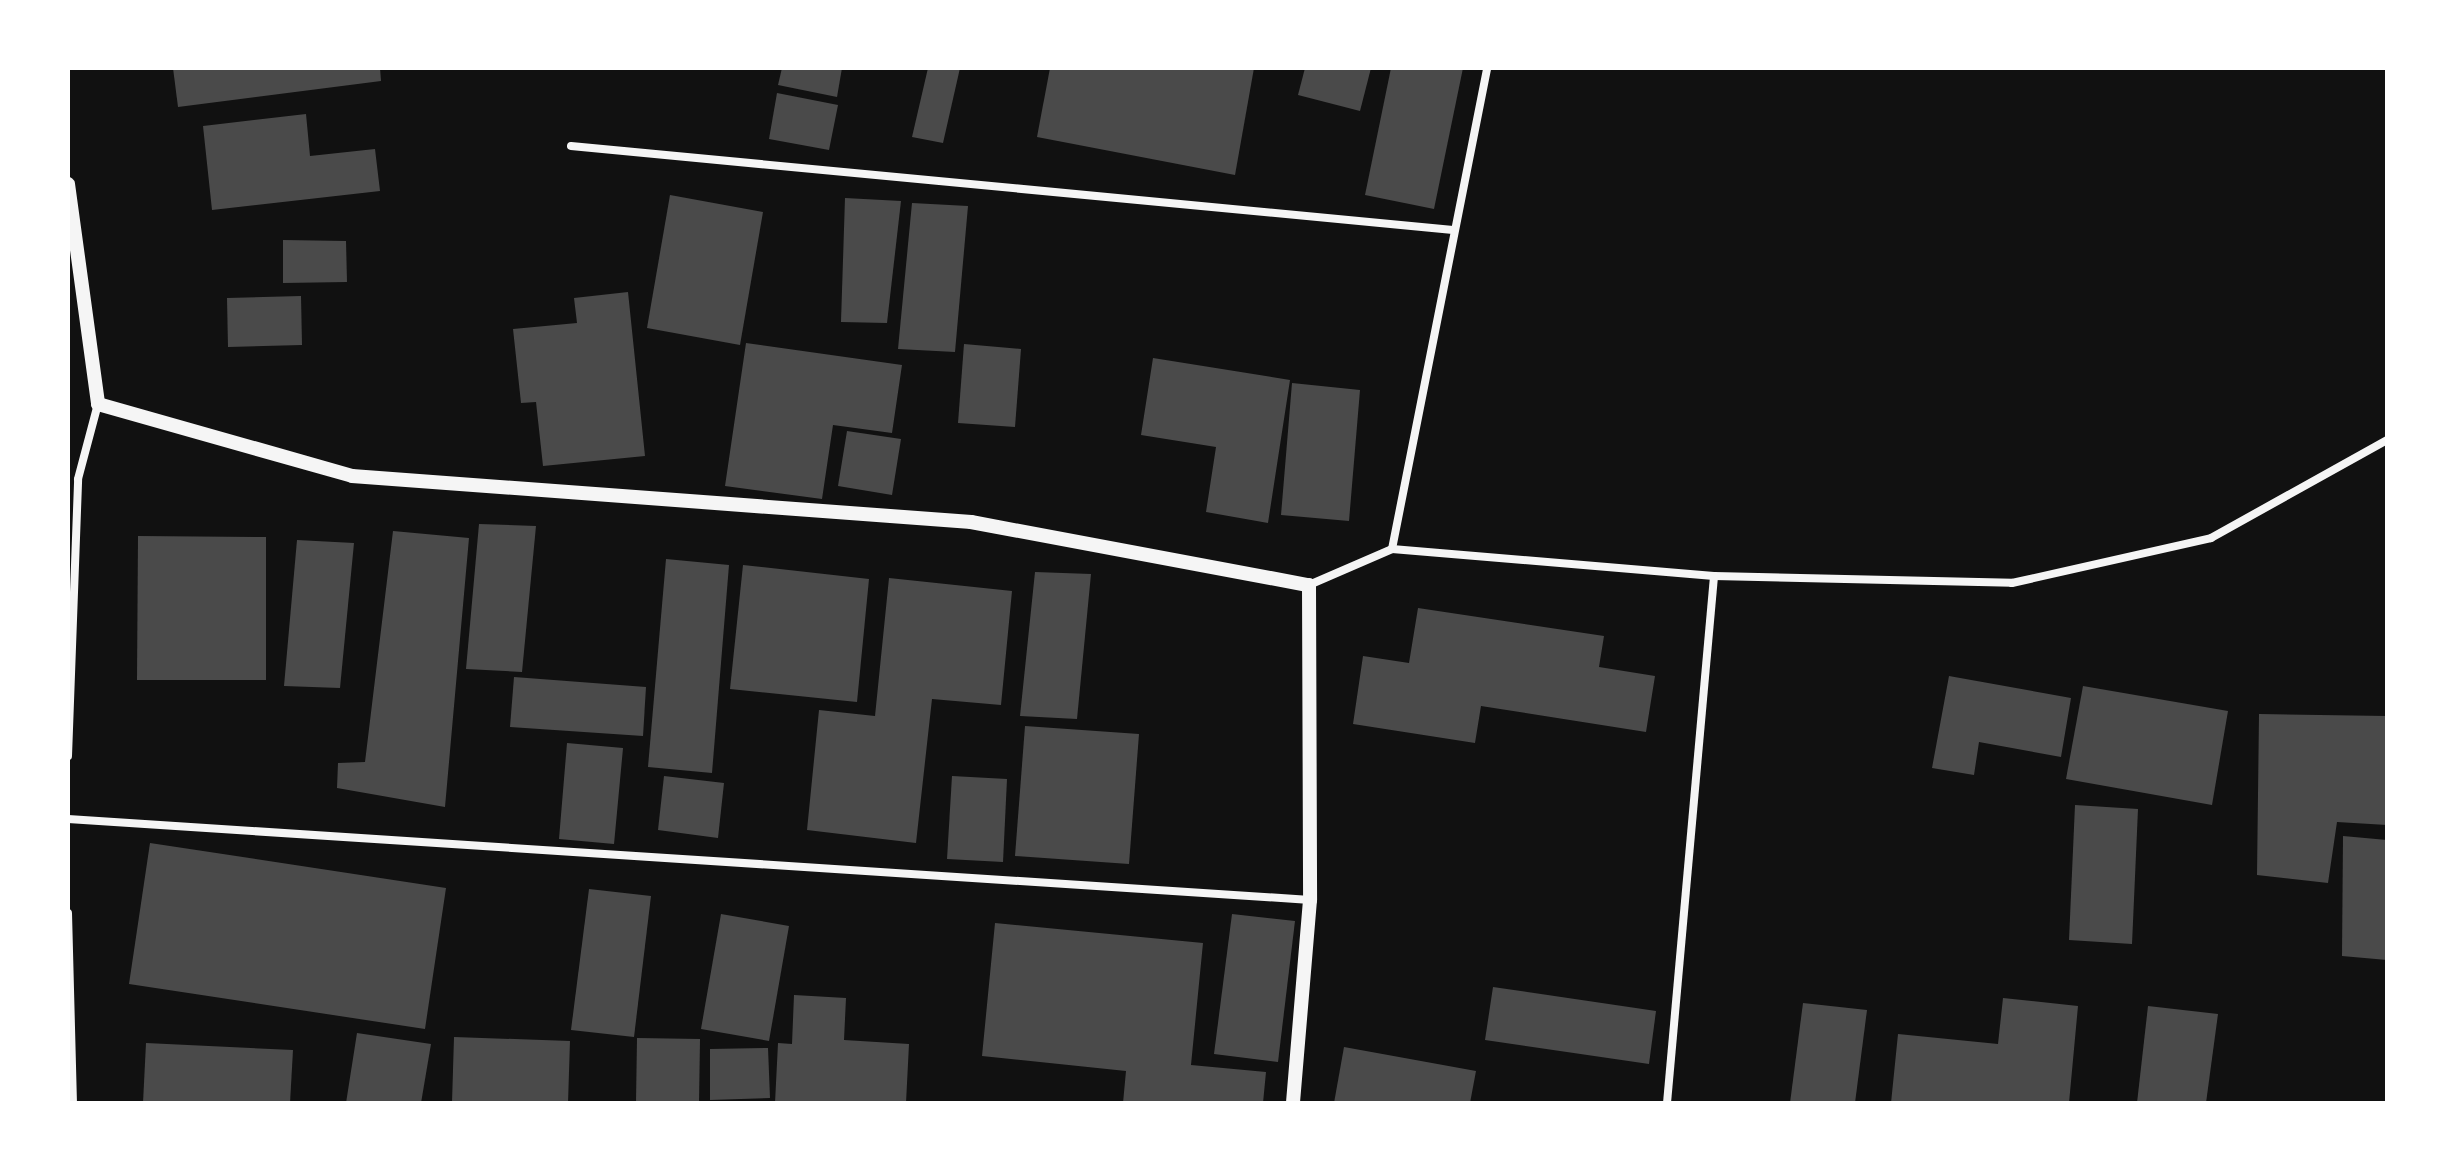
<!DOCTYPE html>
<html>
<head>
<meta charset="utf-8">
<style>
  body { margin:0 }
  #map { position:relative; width:2455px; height:1171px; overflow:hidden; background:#111; font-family:Lato,sans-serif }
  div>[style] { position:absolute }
  .building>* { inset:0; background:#4a4a4a }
  .minor>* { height:8px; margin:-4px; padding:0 4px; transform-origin:4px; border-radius:4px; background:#f5f5f5 }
  .tertiary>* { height:14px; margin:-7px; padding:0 7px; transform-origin:7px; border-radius:7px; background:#f5f5f5 }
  span { translate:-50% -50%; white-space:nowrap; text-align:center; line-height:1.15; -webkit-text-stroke:6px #fff; paint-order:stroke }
  .frame { position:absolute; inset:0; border:70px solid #fff; pointer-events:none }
</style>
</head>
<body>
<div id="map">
  <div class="building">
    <div style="clip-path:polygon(173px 68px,380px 68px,381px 81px,178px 107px)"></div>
    <div style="clip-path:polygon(782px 68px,842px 68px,837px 97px,778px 85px)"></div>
    <div style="clip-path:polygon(928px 68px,960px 68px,943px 143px,912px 137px)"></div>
    <div style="clip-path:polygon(1050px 68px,1254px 68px,1235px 175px,1037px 137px)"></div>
    <div style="clip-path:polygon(1305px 68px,1371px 68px,1360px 111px,1298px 95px)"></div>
    <div style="clip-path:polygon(1391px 68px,1463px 68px,1434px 209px,1365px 195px)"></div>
    <div style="clip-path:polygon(777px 93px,838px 105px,829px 150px,769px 139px)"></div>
    <div style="clip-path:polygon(306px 114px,310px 156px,375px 149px,380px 191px,212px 210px,203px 126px)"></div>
    <div style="clip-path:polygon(670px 195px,763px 212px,740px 345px,647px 328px)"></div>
    <div style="clip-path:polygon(845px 198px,901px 201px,887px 323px,841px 322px)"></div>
    <div style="clip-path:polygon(912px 203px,968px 206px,955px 352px,898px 349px)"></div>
    <div style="clip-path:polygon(283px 240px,346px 241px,347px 282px,283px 283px)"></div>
    <div style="clip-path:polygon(628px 292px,645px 456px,543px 466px,536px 402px,521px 403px,513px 329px,577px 323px,574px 298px)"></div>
    <div style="clip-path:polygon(301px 296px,302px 345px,228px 347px,227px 298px)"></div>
    <div style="clip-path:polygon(746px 343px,902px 365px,892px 433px,833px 425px,822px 499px,725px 486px)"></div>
    <div style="clip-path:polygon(964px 344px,1021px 349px,1015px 427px,958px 423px)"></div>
    <div style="clip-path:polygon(1153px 358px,1290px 380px,1268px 523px,1206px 512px,1216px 447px,1141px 435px)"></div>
    <div style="clip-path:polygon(1292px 383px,1360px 390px,1349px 521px,1281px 515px)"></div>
    <div style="clip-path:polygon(847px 431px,901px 439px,892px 495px,838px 486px)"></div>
    <div style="clip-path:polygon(479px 524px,536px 526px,522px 672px,466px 669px)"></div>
    <div style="clip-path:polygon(393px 531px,469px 538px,445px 807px,337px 788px,338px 763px,365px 762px)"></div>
    <div style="clip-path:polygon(138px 536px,266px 537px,266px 680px,137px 680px)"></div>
    <div style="clip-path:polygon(297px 540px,354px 543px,340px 688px,284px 686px)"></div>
    <div style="clip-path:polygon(666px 559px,729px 565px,712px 773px,648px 767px)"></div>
    <div style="clip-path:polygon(743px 565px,869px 579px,857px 702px,730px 689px)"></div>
    <div style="clip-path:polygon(1035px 572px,1091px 574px,1077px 719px,1020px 716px)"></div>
    <div style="clip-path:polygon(889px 578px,1012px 591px,1001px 705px,932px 699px,916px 843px,807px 830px,819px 710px,875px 716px)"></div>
    <div style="clip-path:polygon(1418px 608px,1604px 636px,1599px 667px,1655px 676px,1646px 732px,1481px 706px,1475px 743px,1353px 724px,1363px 656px,1409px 663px)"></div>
    <div style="clip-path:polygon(1949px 676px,2071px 698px,2061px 757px,1979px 742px,1974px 775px,1932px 768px)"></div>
    <div style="clip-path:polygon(514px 677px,646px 687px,643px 736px,510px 727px)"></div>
    <div style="clip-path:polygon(2083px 686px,2228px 711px,2212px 805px,2066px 779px)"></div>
    <div style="clip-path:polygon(2259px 714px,2387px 716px,2387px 825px,2337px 822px,2328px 883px,2257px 875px)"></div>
    <div style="clip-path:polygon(1025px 726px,1139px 734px,1129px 864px,1015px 856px)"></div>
    <div style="clip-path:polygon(567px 743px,623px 748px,614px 844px,559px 839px)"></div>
    <div style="clip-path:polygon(664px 776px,724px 783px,718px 838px,658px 830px)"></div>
    <div style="clip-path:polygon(952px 776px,1007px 779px,1003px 862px,947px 859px)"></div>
    <div style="clip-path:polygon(2075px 805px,2138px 809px,2132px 944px,2069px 940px)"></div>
    <div style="clip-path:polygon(2343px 836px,2387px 840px,2387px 960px,2342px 956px)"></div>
    <div style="clip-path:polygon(150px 843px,446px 888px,425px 1029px,129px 984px)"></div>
    <div style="clip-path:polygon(589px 889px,651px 896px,634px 1037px,571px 1030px)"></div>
    <div style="clip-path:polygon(721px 914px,789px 926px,769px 1041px,701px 1029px)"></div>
    <div style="clip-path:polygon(1232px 914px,1295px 921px,1278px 1062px,1214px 1054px)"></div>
    <div style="clip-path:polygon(995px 923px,1203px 943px,1191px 1065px,1266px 1072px,1263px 1103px,1123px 1103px,1126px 1071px,982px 1056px)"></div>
    <div style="clip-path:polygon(1493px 987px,1656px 1011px,1649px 1064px,1485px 1040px)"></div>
    <div style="clip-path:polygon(794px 995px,846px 998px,844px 1040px,909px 1044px,906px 1103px,775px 1103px,778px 1043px,792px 1044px)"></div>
    <div style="clip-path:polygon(2003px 998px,2078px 1006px,2069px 1103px,1891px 1103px,1898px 1034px,1998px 1044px)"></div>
    <div style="clip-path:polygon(1803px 1003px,1867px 1010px,1855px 1103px,1790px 1103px)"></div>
    <div style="clip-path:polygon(2148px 1006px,2218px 1014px,2206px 1103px,2137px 1103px)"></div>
    <div style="clip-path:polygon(357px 1033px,431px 1044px,421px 1103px,346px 1103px)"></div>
    <div style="clip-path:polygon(454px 1037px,570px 1041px,568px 1103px,452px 1103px)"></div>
    <div style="clip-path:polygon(637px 1038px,700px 1039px,699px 1103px,636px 1103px)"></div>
    <div style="clip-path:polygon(146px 1043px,293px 1050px,290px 1103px,143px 1103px)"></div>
    <div style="clip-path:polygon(1344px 1047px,1476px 1071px,1470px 1103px,1334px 1103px)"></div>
    <div style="clip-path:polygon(768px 1048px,770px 1098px,710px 1100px,710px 1049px)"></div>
  </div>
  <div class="minor">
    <div style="left:571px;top:146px;width:886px;rotate:5.44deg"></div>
    <div style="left:1392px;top:549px;width:323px;rotate:4.8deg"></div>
    <div style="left:1714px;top:576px;width:298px;rotate:1.3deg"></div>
    <div style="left:2012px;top:583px;width:204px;rotate:-12.7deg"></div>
    <div style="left:2211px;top:538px;width:201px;rotate:-29.1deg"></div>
    <div style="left:1309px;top:585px;width:90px;rotate:-23.4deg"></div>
    <div style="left:1392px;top:549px;width:490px;rotate:-78.8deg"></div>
    <div style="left:68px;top:756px;width:277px;rotate:-87.9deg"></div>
    <div style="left:78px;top:479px;width:78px;rotate:-75.1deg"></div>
    <div style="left:68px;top:819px;width:1245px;rotate:3.73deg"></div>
    <div style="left:68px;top:913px;width:190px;rotate:88.5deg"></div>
    <div style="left:1667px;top:1103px;width:529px;rotate:-84.9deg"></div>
  </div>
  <div class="tertiary">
    <div style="left:68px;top:184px;width:222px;rotate:82.2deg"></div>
    <div style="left:98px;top:404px;width:264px;rotate:15.8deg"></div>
    <div style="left:352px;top:476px;width:621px;rotate:4.25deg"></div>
    <div style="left:971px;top:522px;width:344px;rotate:10.6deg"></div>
    <div style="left:1309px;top:585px;width:315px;rotate:89.8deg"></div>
    <div style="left:1310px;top:900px;width:204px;rotate:94.8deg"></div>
  </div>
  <div class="frame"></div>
</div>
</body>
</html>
